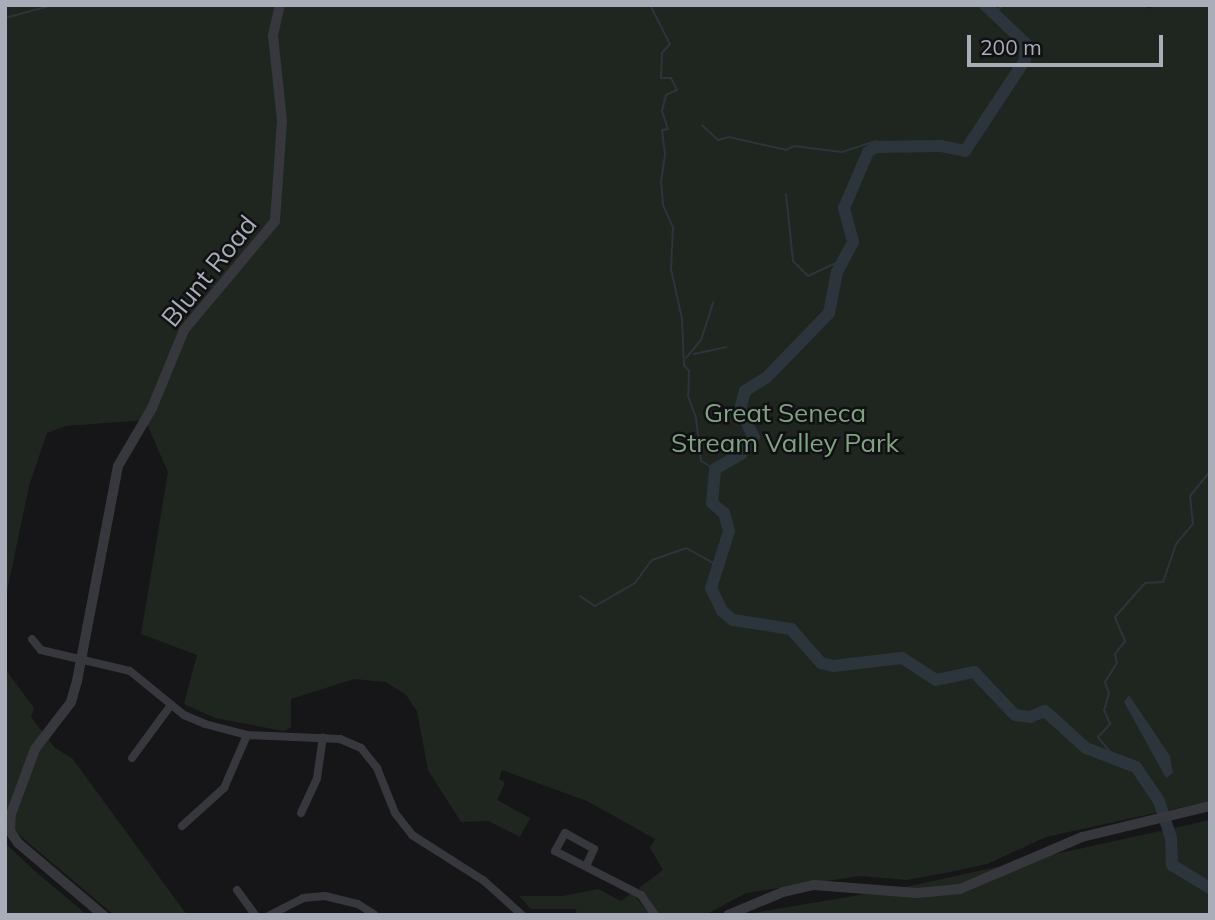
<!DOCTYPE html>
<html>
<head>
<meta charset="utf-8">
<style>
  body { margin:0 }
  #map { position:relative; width:1215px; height:920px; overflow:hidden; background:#161618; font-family:Mulish,sans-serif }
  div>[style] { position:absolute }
  .green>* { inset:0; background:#1e261f }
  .water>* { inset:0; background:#2c353c }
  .stream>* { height:2px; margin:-1px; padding:0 1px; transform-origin:1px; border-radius:1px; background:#2c353c }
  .river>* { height:12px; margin:-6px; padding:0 6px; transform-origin:6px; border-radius:6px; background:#2c353c }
  .minor>* { height:8px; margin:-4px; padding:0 4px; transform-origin:4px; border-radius:4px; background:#37383d }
  .tertiary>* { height:10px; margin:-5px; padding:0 5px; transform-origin:5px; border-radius:5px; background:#37383d }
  span { translate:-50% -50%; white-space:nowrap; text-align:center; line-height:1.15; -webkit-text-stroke:5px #111113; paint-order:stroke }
  .street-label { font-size:26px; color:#a8adb8 }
  .park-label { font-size:26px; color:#7fa381 }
  .frame { position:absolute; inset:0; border:7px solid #a8adb8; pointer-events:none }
  .scale { position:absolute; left:967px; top:35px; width:196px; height:32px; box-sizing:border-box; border:4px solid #a8adb8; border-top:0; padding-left:9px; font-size:21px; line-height:24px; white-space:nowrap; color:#a8adb8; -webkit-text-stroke:5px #111113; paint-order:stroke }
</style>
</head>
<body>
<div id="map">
  <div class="green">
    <div style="clip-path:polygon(5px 5px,1145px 5px,1149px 9px,1154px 5px,1210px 5px,1210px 801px,1046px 837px,987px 864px,950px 872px,906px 880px,860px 876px,746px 893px,705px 915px,659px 915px,639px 888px,663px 870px,650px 848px,655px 839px,587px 801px,502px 770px,499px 779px,505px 783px,497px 800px,530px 818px,520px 837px,488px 821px,461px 822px,428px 770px,417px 711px,406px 695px,386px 682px,354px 679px,291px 699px,291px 728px,283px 731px,215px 718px,184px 704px,197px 655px,141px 634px,168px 472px,145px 420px,66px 426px,47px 433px,29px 486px,5px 601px)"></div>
    <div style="clip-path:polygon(5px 669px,34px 708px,31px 717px,55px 748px,72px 758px,187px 915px,114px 915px,5px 823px)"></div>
    <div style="clip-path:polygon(1210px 820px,1210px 915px,753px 913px,901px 888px)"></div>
    <div style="clip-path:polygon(5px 843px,36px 872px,87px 915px,5px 915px)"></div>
    <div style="clip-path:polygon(598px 889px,621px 901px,632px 893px,651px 915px,577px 915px,576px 909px,531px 909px,519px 896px,563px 896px)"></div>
  </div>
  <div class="water">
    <div style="clip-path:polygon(1129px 695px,1170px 756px,1173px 773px,1166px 778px,1124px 702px)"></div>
  </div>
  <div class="stream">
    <div style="left:650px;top:5px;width:44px;rotate:62.9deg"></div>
    <div style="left:670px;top:44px;width:12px;rotate:132deg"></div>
    <div style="left:662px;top:53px;width:25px;rotate:92deg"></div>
    <div style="left:661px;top:78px;width:10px"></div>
    <div style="left:671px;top:78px;width:13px;rotate:63deg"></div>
    <div style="left:677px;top:90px;width:12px;rotate:156deg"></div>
    <div style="left:666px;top:95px;width:16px;rotate:104deg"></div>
    <div style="left:662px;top:111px;width:19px;rotate:72deg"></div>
    <div style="left:668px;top:129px;width:6px;rotate:171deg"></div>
    <div style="left:662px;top:130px;width:24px;rotate:83deg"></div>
    <div style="left:665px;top:154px;width:27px;rotate:98deg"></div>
    <div style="left:661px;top:181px;width:24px;rotate:85deg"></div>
    <div style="left:663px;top:205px;width:24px;rotate:66deg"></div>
    <div style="left:673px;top:227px;width:42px;rotate:92.7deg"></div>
    <div style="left:671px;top:269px;width:51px;rotate:77.6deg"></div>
    <div style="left:682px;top:319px;width:46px;rotate:87.5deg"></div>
    <div style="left:684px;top:365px;width:8px;rotate:50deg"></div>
    <div style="left:689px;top:371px;width:25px;rotate:92deg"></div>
    <div style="left:688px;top:396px;width:23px;rotate:70deg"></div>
    <div style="left:696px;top:418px;width:43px;rotate:83.4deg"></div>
    <div style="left:701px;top:461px;width:16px;rotate:30deg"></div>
    <div style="left:993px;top:13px;width:14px;rotate:-36deg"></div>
    <div style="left:5px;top:18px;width:50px;rotate:-15.2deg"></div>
    <div style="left:702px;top:125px;width:22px;rotate:43deg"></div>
    <div style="left:718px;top:140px;width:11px;rotate:-15deg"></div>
    <div style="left:729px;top:137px;width:58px;rotate:12.8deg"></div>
    <div style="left:786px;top:150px;width:9px;rotate:-27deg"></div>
    <div style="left:794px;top:146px;width:48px;rotate:7.1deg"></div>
    <div style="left:842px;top:152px;width:36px;rotate:-18deg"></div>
    <div style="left:876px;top:141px;width:6px;rotate:90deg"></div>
    <div style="left:786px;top:194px;width:67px;rotate:84deg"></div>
    <div style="left:793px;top:261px;width:21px;rotate:45deg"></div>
    <div style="left:808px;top:276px;width:40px;rotate:-25deg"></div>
    <div style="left:694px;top:354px;width:33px;rotate:-12deg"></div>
    <div style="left:686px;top:358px;width:23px;rotate:-50deg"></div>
    <div style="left:701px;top:340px;width:40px;rotate:-72deg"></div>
    <div style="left:580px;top:596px;width:18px;rotate:34deg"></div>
    <div style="left:595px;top:606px;width:46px;rotate:-29.9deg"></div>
    <div style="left:635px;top:583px;width:29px;rotate:-54deg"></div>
    <div style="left:652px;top:560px;width:36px;rotate:-19deg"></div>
    <div style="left:686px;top:548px;width:35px;rotate:29deg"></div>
    <div style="left:1117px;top:760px;width:30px;rotate:-130deg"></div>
    <div style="left:1098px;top:737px;width:18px;rotate:-47deg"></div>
    <div style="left:1110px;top:724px;width:15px;rotate:-113deg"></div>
    <div style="left:1104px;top:710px;width:17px;rotate:-73deg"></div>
    <div style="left:1109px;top:694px;width:13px;rotate:-108deg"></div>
    <div style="left:1105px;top:682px;width:22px;rotate:-58deg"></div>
    <div style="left:1117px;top:663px;width:9px;rotate:-103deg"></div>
    <div style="left:1115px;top:654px;width:16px;rotate:-52deg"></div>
    <div style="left:1125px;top:641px;width:26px;rotate:-113deg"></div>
    <div style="left:1115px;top:617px;width:45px;rotate:-48.6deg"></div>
    <div style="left:1145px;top:583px;width:18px;rotate:-3deg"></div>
    <div style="left:1163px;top:582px;width:40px;rotate:-71.1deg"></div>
    <div style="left:1176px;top:544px;width:26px;rotate:-50deg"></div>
    <div style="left:1193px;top:524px;width:28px;rotate:-96deg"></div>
    <div style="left:1190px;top:496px;width:32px;rotate:-51deg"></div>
  </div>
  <div class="river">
    <div style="left:985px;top:5px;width:55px;rotate:43.5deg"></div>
    <div style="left:1025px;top:43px;width:17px;rotate:90deg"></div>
    <div style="left:1025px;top:60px;width:109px;rotate:123.4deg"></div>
    <div style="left:965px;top:151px;width:25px;rotate:-168deg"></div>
    <div style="left:941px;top:146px;width:65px;rotate:179.1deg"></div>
    <div style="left:876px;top:147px;width:9px;rotate:148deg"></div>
    <div style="left:868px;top:152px;width:61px;rotate:113.2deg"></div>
    <div style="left:844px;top:208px;width:35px;rotate:75deg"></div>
    <div style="left:853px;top:242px;width:34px;rotate:118deg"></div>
    <div style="left:837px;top:272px;width:42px;rotate:101deg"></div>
    <div style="left:829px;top:313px;width:89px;rotate:134.1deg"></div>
    <div style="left:767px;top:377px;width:26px;rotate:148deg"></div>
    <div style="left:745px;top:391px;width:20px;rotate:105deg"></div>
    <div style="left:740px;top:410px;width:30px;rotate:63deg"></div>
    <div style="left:754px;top:437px;width:21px;rotate:127deg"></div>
    <div style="left:741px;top:454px;width:30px;rotate:150deg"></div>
    <div style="left:715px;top:469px;width:34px;rotate:95deg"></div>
    <div style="left:712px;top:503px;width:16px;rotate:40deg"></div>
    <div style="left:724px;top:513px;width:19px;rotate:74deg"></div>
    <div style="left:729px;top:531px;width:60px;rotate:107.5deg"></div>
    <div style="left:711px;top:588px;width:25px;rotate:64deg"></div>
    <div style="left:722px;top:611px;width:14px;rotate:39deg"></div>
    <div style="left:733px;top:620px;width:59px;rotate:8.8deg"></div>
    <div style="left:791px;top:629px;width:45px;rotate:48.6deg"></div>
    <div style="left:821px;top:663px;width:12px;rotate:14deg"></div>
    <div style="left:833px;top:666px;width:69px;rotate:-6.6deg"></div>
    <div style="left:902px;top:658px;width:40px;rotate:32.9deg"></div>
    <div style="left:936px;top:680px;width:39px;rotate:-12deg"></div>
    <div style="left:974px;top:672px;width:59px;rotate:46.4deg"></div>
    <div style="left:1015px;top:715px;width:15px;rotate:8deg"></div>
    <div style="left:1030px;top:717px;width:16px;rotate:-22deg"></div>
    <div style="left:1045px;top:711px;width:55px;rotate:42.1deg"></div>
    <div style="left:1086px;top:748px;width:53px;rotate:20.8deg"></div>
    <div style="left:1136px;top:767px;width:41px;rotate:55.9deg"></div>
    <div style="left:1159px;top:801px;width:39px;rotate:72deg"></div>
    <div style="left:1171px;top:838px;width:27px;rotate:88deg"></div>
    <div style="left:1172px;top:865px;width:44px;rotate:31.2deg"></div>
  </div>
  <div class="minor">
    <div style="left:32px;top:639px;width:14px;rotate:51deg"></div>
    <div style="left:41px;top:650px;width:91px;rotate:13.3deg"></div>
    <div style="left:130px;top:671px;width:70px;rotate:39.2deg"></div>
    <div style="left:184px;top:715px;width:23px;rotate:23deg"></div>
    <div style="left:205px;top:724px;width:43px;rotate:14.7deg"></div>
    <div style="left:247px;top:735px;width:93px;rotate:2.5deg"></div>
    <div style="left:340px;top:739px;width:23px;rotate:23deg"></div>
    <div style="left:361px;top:748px;width:26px;rotate:51deg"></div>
    <div style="left:377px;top:768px;width:48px;rotate:68.2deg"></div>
    <div style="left:395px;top:813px;width:28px;rotate:52deg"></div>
    <div style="left:412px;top:835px;width:84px;rotate:32.4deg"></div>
    <div style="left:483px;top:880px;width:52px;rotate:41.9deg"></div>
    <div style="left:132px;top:758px;width:66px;rotate:-53.7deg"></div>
    <div style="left:301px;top:813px;width:38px;rotate:-65deg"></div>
    <div style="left:317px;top:778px;width:41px;rotate:-81.7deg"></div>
    <div style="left:182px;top:826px;width:57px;rotate:-42.1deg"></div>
    <div style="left:224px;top:788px;width:58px;rotate:-66.5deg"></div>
    <div style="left:586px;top:866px;width:19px;rotate:-65deg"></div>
    <div style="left:594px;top:849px;width:33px;rotate:-151deg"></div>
    <div style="left:565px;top:833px;width:21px;rotate:119deg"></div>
    <div style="left:555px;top:851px;width:97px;rotate:27.1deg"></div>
    <div style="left:641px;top:895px;width:24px;rotate:55deg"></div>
    <div style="left:237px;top:890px;width:31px;rotate:54deg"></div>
    <div style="left:270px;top:915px;width:37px;rotate:-27deg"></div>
    <div style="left:303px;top:898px;width:22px;rotate:-5deg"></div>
    <div style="left:325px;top:896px;width:34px;rotate:14deg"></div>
    <div style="left:358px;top:904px;width:20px;rotate:33deg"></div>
  </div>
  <div class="tertiary">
    <div style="left:103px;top:915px;width:111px;rotate:-139.7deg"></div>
    <div style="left:18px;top:843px;width:14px;rotate:-124deg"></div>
    <div style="left:10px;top:831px;width:17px;rotate:-87deg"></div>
    <div style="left:11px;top:814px;width:69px;rotate:-69.7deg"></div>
    <div style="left:35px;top:749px;width:59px;rotate:-52.5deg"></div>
    <div style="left:71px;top:702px;width:22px;rotate:-74deg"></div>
    <div style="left:77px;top:681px;width:219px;rotate:-79.2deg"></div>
    <div style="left:118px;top:466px;width:67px;rotate:-59.6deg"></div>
    <div style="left:152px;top:408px;width:84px;rotate:-67.7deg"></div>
    <div style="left:184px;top:330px;width:142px;rotate:-50.1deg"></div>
    <div style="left:275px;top:221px;width:100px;rotate:-86deg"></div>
    <div style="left:282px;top:121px;width:86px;rotate:-96deg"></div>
    <div style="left:273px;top:35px;width:31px;rotate:-77deg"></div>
    <div style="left:728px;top:915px;width:60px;rotate:-22.7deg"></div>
    <div style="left:783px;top:892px;width:32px;rotate:-13deg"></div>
    <div style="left:814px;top:885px;width:103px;rotate:4.4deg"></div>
    <div style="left:917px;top:893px;width:43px;rotate:-5.3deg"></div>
    <div style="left:960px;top:889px;width:133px;rotate:-23.1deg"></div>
    <div style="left:1082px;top:837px;width:132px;rotate:-13.6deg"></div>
  </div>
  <div class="street-label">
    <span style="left:209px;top:271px;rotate:-51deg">Blunt Road</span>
  </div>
  <div class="park-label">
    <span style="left:785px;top:428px">Great Seneca<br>Stream Valley Park</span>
  </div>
  <div class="frame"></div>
  <div class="scale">200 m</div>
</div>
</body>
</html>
